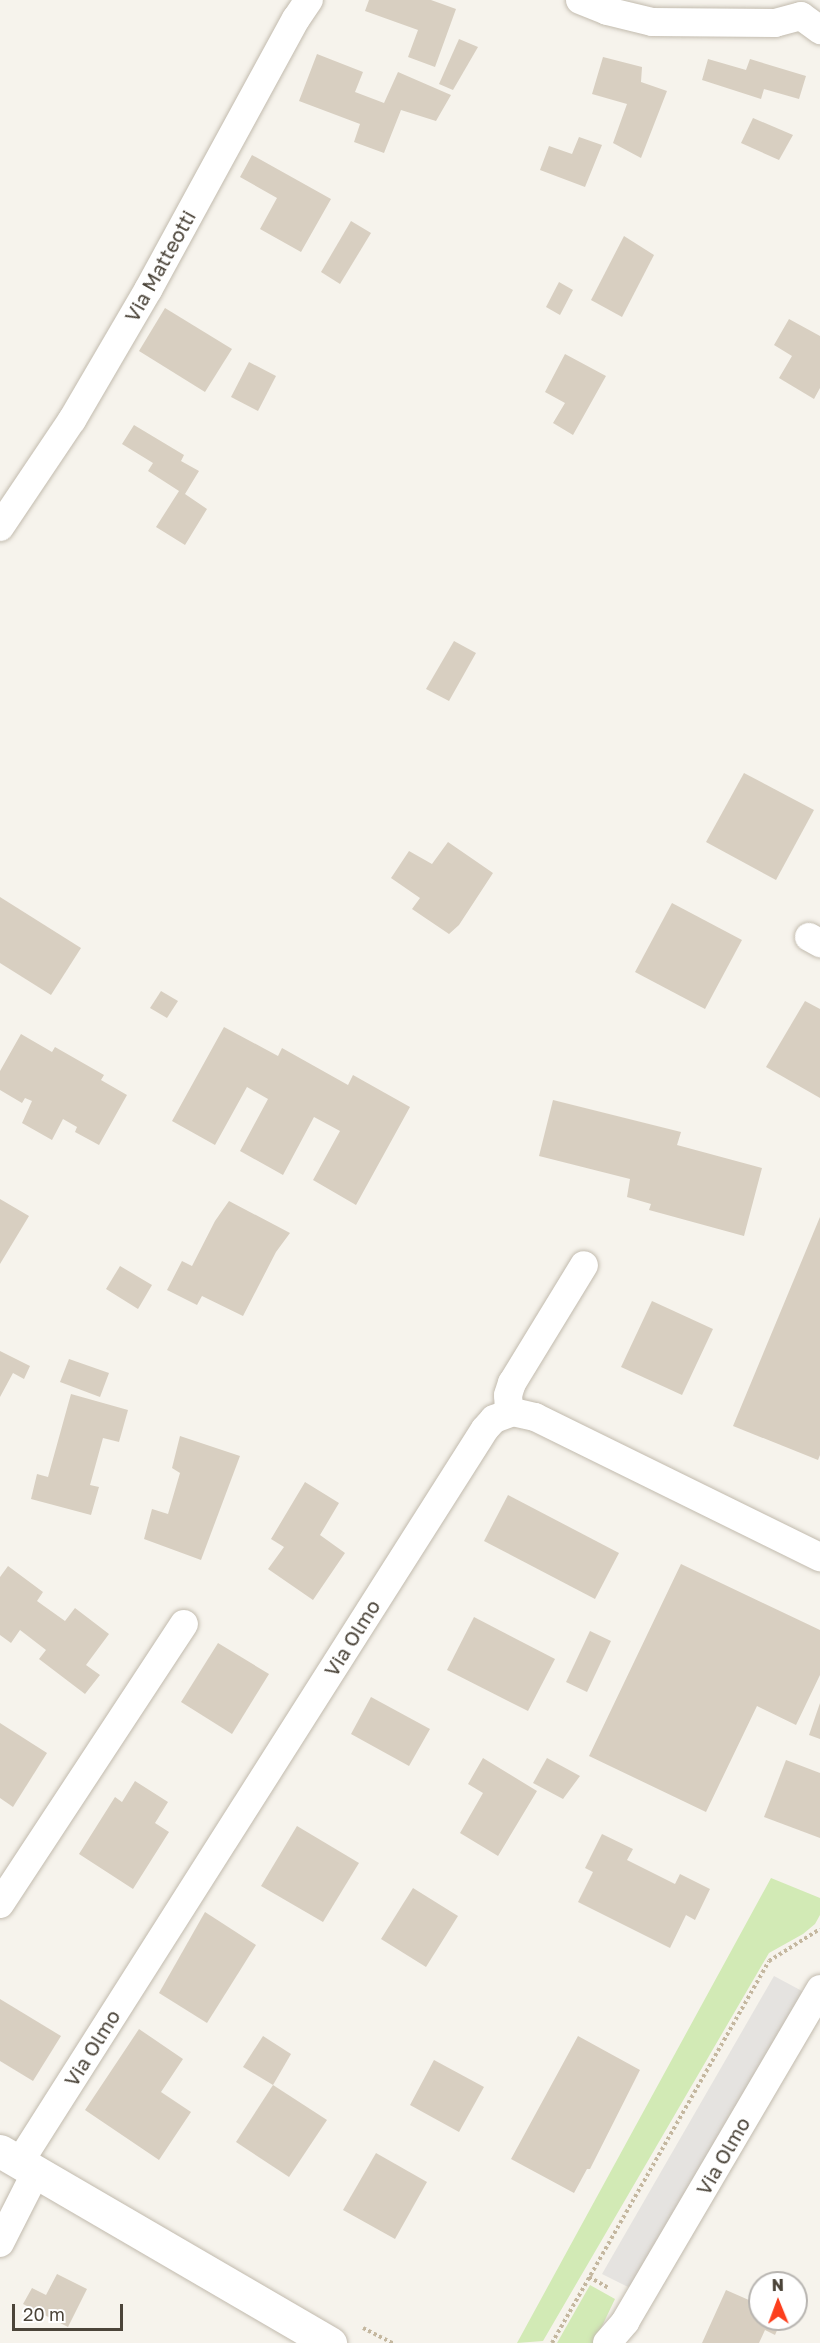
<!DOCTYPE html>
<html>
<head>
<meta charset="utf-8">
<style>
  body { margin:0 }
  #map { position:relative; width:820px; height:2343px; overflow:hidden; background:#f6f3ec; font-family:"Golos Text",sans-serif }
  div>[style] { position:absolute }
  .green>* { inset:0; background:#d2eab5 }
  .parking>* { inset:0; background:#e5e3e0 }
  .building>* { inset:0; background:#d8cfc1 }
  .path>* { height:4px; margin-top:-2px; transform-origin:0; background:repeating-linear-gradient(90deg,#c4b79f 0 3px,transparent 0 6px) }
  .roads { filter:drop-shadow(0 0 2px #c2bbae) drop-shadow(0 0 2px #c2bbae) }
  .minor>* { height:28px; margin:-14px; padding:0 14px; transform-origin:14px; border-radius:14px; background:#fff }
  .tertiary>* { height:33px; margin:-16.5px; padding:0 16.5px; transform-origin:16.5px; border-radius:16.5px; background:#fff }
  span { translate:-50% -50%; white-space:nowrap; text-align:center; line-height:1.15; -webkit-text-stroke:4.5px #fff; paint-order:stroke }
  .street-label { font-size:20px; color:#4b4439 }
  .north { position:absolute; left:748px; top:2271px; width:60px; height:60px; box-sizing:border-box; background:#fff; border:2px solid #b7b4b0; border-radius:50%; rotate:359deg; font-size:16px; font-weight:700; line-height:24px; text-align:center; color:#4b4439 }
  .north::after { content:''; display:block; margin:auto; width:21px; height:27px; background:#fc3f1d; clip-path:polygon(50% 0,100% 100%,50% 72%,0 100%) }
  .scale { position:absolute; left:12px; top:2304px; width:111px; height:27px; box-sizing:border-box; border:3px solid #4b4439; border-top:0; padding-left:8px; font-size:18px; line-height:21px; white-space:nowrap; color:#4b4439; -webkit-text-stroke:4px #fff; paint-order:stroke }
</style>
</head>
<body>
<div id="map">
  <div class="green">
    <div style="clip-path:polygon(771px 1878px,820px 1898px,820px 1915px,815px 1924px,803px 1934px,769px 1953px,543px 2341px,517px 2343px)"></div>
    <div style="clip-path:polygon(590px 2285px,615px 2299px,594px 2343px,557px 2343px)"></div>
  </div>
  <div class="parking">
    <div style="clip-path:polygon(774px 1976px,815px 1998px,642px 2294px,602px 2274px)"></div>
  </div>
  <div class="building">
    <div style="clip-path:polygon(369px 0,431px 0,456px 9px,435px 67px,408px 57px,418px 30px,365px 11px)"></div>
    <div style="clip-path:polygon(459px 39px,478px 47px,453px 90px,439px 84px)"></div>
    <div style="clip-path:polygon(317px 54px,363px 72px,355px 92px,384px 103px,398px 72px,451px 95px,436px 121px,401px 110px,384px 153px,354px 142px,360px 124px,299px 101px)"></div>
    <div style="clip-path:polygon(603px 57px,642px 67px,641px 82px,667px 91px,641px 158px,613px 143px,627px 104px,592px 94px)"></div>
    <div style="clip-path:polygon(708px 59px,746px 70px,750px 59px,806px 76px,799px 99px,764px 89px,761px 99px,702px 80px)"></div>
    <div style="clip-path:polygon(753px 118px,793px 135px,779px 160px,741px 143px)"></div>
    <div style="clip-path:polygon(579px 137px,602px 145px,585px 187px,540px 170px,549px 146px,572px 154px)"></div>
    <div style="clip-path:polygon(252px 155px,331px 199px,301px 252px,260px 229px,277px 198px,240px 177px)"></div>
    <div style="clip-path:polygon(351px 221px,371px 233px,340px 284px,321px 272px)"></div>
    <div style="clip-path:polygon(624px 236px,654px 255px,622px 317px,591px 300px)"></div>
    <div style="clip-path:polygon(559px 282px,573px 290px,560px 315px,546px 307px)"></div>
    <div style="clip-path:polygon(165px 308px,232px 349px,205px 392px,139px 351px)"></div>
    <div style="clip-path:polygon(789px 319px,820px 336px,820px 388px,814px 399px,779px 378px,792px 356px,774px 345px)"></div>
    <div style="clip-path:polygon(565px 354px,606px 376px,573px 435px,553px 423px,565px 403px,545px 392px)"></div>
    <div style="clip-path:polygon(249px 362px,276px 376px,258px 411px,231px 397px)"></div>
    <div style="clip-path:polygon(134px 425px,184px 455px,181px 461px,199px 471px,185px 494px,207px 509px,185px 545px,156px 527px,179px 491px,148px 471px,153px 463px,122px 444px)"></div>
    <div style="clip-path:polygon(454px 641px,476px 653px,449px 701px,426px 689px)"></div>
    <div style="clip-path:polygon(744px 773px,814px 810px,776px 880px,706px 842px)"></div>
    <div style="clip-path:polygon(448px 842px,493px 873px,459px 925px,449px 934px,412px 909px,420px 898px,391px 878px,409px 851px,432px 864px)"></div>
    <div style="clip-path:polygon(0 897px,81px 948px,51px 995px,0 963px)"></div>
    <div style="clip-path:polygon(672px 903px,742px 940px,705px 1009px,635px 972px)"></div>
    <div style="clip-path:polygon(161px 991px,178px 1001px,167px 1018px,150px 1008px)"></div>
    <div style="clip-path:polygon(805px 1001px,820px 1009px,820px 1098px,766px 1067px)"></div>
    <div style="clip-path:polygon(224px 1027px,278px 1056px,282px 1048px,348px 1085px,353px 1075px,410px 1107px,356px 1205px,313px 1180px,340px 1131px,314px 1117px,283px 1175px,240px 1151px,268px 1099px,247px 1087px,215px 1145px,172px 1121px)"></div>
    <div style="clip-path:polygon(21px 1034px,52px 1052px,55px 1047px,104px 1075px,101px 1080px,127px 1095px,99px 1145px,75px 1132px,77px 1127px,63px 1119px,52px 1140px,22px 1123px,32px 1101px,25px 1098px,22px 1103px,0 1090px,0 1071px)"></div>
    <div style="clip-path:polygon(553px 1100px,681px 1132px,677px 1145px,762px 1168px,744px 1236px,649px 1210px,651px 1204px,627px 1197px,630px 1179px,539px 1156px)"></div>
    <div style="clip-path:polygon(0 1199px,29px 1216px,0 1264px)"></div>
    <div style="clip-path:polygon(229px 1201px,290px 1233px,276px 1252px,243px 1316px,202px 1296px,197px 1305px,167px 1290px,182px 1261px,192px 1266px,215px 1221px)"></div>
    <div style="clip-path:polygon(820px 1217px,820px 1455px,818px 1460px,733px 1426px)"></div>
    <div style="clip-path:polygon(120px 1266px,152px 1285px,138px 1309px,106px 1289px)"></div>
    <div style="clip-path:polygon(652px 1301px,713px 1329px,682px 1395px,621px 1367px)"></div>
    <div style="clip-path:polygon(0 1351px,30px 1366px,24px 1379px,13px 1373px,0 1397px)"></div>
    <div style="clip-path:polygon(69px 1359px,109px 1373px,100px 1397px,60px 1382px)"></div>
    <div style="clip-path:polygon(71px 1394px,128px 1410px,119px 1442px,103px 1438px,90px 1485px,99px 1487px,91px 1515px,31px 1499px,37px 1474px,48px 1477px)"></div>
    <div style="clip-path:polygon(180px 1436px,240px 1456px,201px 1560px,144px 1539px,152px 1509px,168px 1514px,180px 1473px,172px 1468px)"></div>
    <div style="clip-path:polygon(305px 1482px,339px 1503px,320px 1535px,345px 1553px,313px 1600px,268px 1569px,284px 1547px,271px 1539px)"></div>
    <div style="clip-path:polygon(508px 1495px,619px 1553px,595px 1599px,484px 1541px)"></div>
    <div style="clip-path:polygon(681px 1564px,820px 1630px,820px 1675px,796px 1725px,757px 1706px,706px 1812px,589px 1756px)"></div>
    <div style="clip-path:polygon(8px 1566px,43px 1592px,37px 1601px,65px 1621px,75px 1608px,109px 1634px,86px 1665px,100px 1675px,85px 1694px,39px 1659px,46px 1650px,20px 1630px,11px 1643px,0 1635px,0 1577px)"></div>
    <div style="clip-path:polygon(474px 1617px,555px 1659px,528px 1711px,447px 1670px)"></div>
    <div style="clip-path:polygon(590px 1631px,611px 1641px,587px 1692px,566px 1682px)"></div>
    <div style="clip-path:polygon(218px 1643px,269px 1674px,232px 1734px,181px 1702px)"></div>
    <div style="clip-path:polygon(371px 1697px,430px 1729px,409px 1766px,351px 1734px)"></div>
    <div style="clip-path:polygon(820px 1703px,820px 1739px,809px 1735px)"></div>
    <div style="clip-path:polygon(0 1723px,47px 1753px,13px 1807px,0 1798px)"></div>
    <div style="clip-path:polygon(483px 1758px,537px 1791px,498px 1856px,460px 1833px,483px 1793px,468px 1784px)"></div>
    <div style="clip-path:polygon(547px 1758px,580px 1776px,563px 1799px,533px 1783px)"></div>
    <div style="clip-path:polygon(786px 1760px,820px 1773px,820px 1838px,764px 1817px)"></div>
    <div style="clip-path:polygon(135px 1781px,168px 1802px,155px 1823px,169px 1832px,133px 1889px,79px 1854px,115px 1797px,122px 1802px)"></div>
    <div style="clip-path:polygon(297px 1826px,359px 1863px,323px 1922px,261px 1886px)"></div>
    <div style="clip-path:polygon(602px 1834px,633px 1849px,627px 1860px,675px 1884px,680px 1874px,710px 1889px,695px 1920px,686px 1915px,670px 1948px,578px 1902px,593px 1872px,585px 1868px)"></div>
    <div style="clip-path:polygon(413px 1888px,458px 1916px,426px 1967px,381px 1939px)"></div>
    <div style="clip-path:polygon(205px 1912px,256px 1945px,207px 2023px,159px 1993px)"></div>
    <div style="clip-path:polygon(0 1999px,61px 2036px,33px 2081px,0 2061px)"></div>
    <div style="clip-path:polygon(139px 2029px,183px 2059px,161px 2092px,191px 2112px,159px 2160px,85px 2110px)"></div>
    <div style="clip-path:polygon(263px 2036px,291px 2054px,273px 2085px,243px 2067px)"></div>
    <div style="clip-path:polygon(578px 2036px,640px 2070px,590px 2169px,587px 2169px,574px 2193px,511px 2159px)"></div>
    <div style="clip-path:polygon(434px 2060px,484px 2087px,459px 2132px,410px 2105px)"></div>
    <div style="clip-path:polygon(273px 2085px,327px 2120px,289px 2177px,236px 2142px)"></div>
    <div style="clip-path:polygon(376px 2153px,427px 2182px,395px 2239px,343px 2210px)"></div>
    <div style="clip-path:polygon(773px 2272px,796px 2283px,768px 2283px)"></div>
    <div style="clip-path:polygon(57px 2274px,87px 2289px,68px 2327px,23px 2304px,32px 2288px,46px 2295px)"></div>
    <div style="clip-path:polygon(726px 2290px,758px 2304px,760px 2300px,760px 2319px,782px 2319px,775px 2335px,765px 2330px,759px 2343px,702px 2343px)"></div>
  </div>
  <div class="path">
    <div style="left:589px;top:2277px;width:23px;rotate:29deg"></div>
    <div style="left:363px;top:2328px;width:34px;rotate:27deg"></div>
    <div style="left:552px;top:2343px;width:439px;rotate:-60.4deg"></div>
    <div style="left:769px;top:1961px;width:60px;rotate:-32.1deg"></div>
  </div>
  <div class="roads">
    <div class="minor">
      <div style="left:580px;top:0;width:29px;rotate:22deg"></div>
      <div style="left:607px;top:11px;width:46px;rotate:13.7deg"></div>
      <div style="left:652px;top:22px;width:123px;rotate:0.5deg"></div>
      <div style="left:775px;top:23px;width:27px;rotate:-15deg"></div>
      <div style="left:801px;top:16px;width:24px;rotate:36deg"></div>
      <div style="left:0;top:527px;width:129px;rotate:-56.1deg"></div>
      <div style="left:72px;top:420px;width:151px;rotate:-59.7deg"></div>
      <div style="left:148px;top:290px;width:309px;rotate:-61.4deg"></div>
      <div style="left:296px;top:19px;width:23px;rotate:-56deg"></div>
      <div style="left:809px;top:937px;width:13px;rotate:29deg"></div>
      <div style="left:509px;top:1412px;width:17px;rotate:-93deg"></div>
      <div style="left:508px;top:1395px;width:13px;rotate:-72deg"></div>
      <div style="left:512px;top:1383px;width:138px;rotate:-58.6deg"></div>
      <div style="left:0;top:1904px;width:335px;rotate:-56.7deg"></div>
      <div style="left:19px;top:2163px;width:869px;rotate:-57.59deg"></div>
      <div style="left:485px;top:1429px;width:13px;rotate:-48deg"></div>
      <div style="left:494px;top:1419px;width:20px;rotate:-20deg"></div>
      <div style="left:513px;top:1412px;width:23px;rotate:13deg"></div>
      <div style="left:535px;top:1417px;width:318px;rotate:26.2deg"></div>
      <div style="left:0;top:2243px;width:80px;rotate:-63.1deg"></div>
      <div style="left:607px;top:2343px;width:28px;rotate:-49deg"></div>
      <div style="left:625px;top:2322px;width:386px;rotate:-59.6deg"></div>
    </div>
    <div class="tertiary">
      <div style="left:0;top:2151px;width:382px;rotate:30.2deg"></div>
    </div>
  </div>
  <div class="street-label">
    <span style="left:160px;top:266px;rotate:-61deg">Via Matteotti</span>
    <span style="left:352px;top:1638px;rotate:-58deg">Via Olmo</span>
    <span style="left:92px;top:2048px;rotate:-58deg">Via Olmo</span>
    <span style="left:723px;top:2156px;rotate:-60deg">Via Olmo</span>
  </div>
  <div class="north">N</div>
  <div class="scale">20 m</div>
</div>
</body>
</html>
